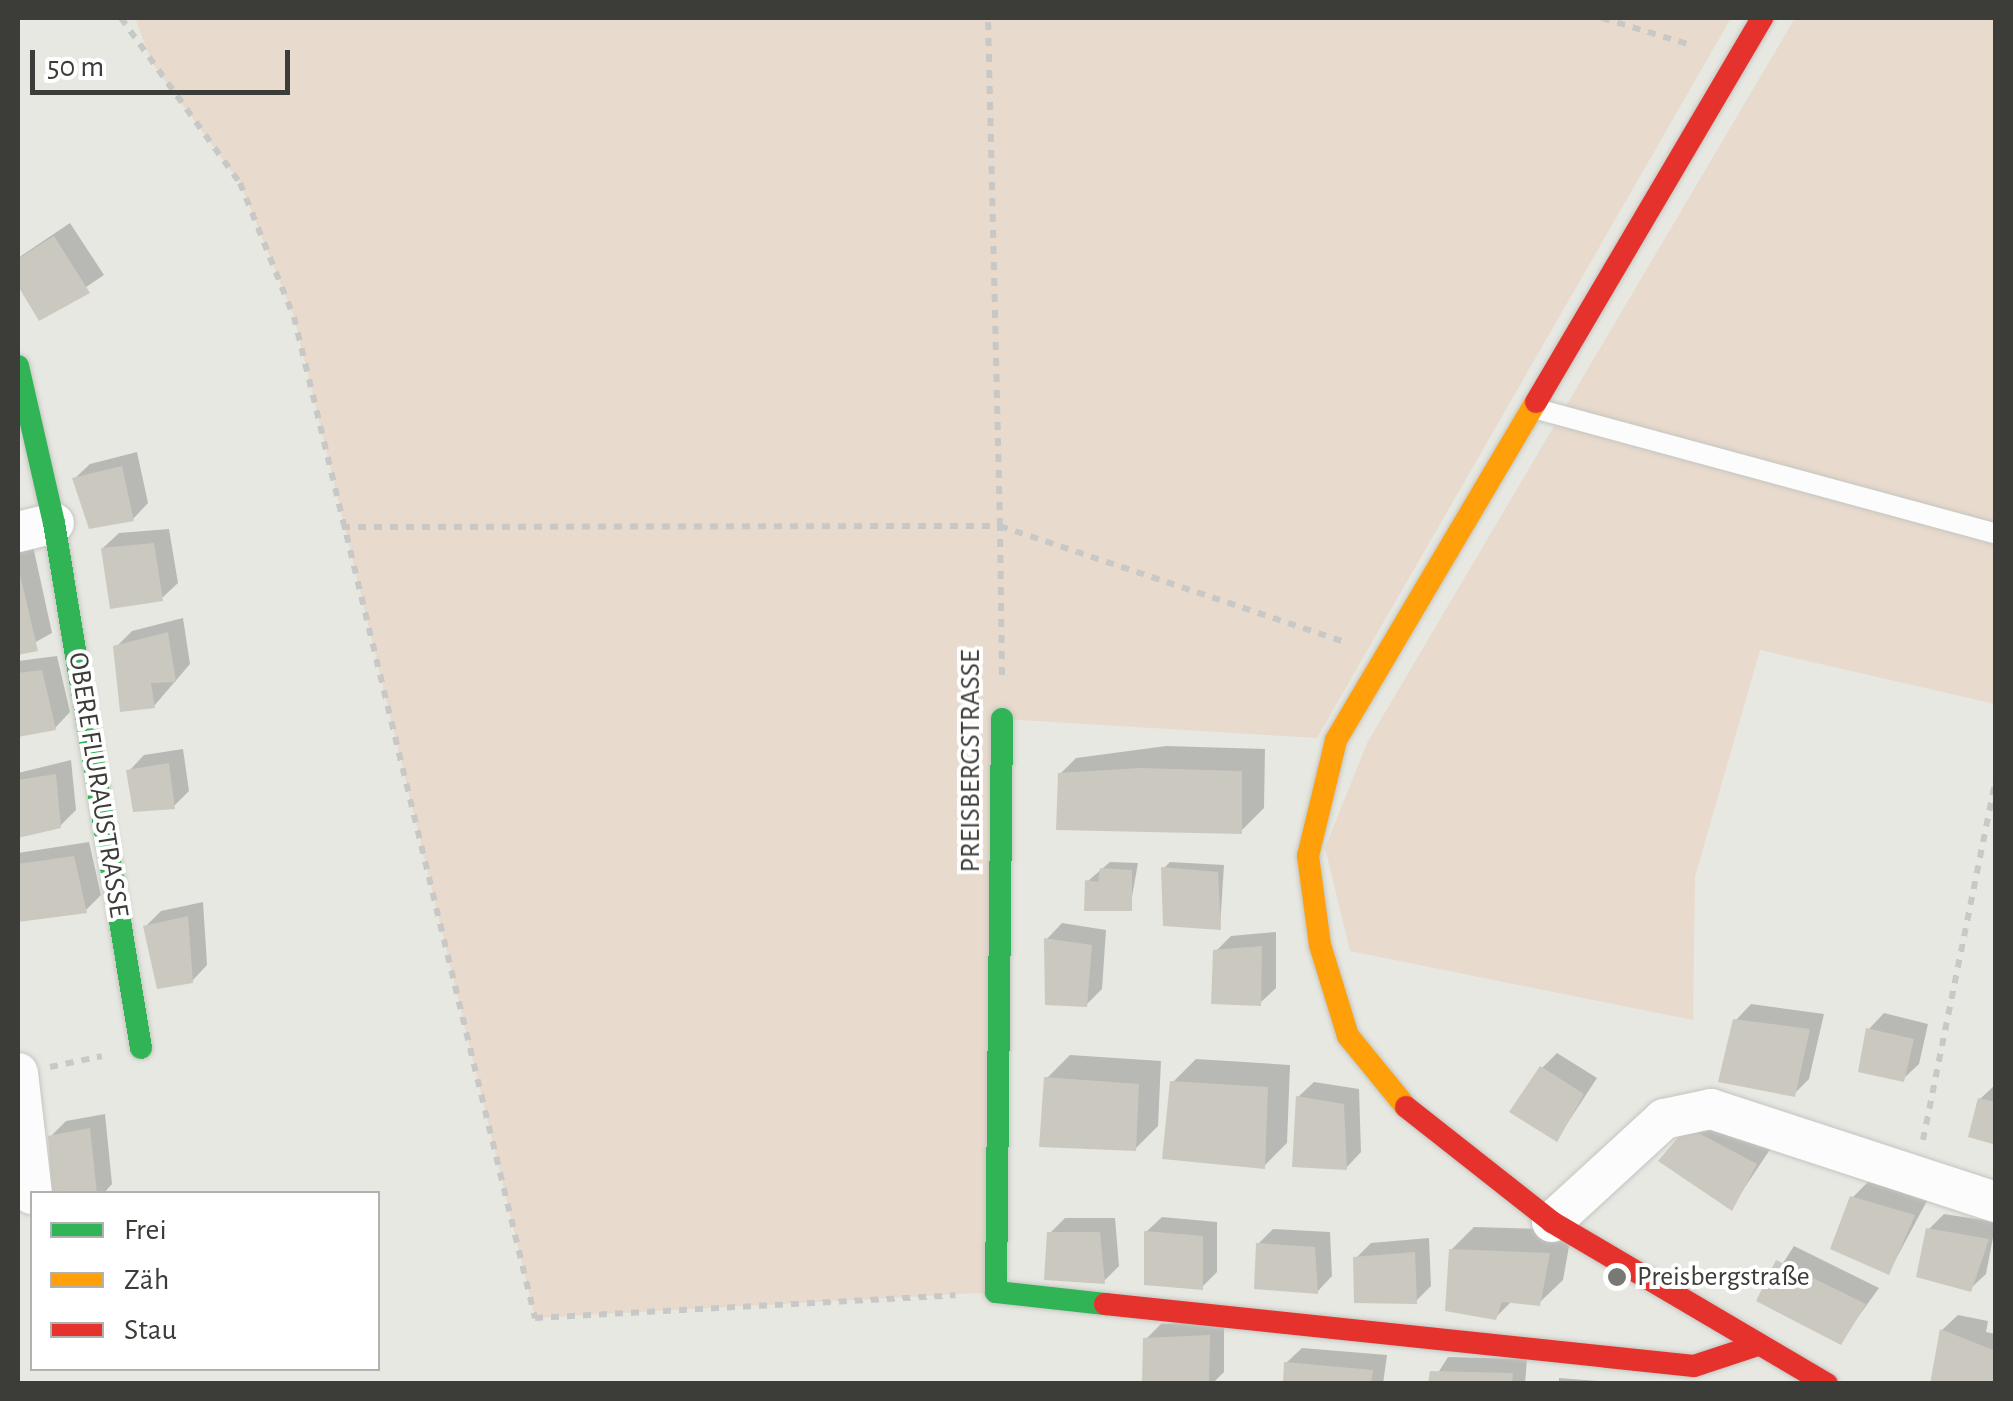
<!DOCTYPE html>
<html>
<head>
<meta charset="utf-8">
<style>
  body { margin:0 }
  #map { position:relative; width:2013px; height:1401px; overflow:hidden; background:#e7e8e2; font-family:"Alegreya Sans",sans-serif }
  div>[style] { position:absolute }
  .green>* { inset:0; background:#e8dacd }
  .shadow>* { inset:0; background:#0003 }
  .building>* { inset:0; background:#cbc9bf }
  .path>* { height:6px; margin-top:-3px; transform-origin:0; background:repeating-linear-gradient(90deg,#c8c9c7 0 8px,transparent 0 16px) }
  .roads { filter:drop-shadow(0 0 2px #c4c5c0) drop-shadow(0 0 2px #c4c5c0) }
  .lane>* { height:20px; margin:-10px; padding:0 10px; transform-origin:10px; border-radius:10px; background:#fbfcfb }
  .street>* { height:40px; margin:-20px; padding:0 20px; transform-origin:20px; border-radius:20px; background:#fbfcfb }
  .fast>* { height:22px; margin:-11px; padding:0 11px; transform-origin:11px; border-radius:11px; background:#30b455 }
  .slow>* { height:22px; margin:-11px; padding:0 11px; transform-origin:11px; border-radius:11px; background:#ff9f0a }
  .jam>* { height:22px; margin:-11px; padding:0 11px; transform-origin:11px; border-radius:11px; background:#e5322d }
  .dots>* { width:28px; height:28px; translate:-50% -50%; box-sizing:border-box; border:5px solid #fff; border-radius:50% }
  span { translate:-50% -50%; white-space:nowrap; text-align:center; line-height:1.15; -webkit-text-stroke:8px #fff; paint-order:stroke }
  .street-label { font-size:28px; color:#3c3d39 }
  .poi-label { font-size:28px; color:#3c3d39 }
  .left { translate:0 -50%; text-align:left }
  .frame { position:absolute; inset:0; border:20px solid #3c3d39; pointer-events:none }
  .legend { position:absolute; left:30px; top:1191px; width:350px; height:180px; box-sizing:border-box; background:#fff; border:2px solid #b1b1b0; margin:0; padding:12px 18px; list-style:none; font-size:30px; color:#3c3d39 }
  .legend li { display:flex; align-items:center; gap:20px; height:50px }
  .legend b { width:50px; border:2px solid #b1b1b0 }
  .scale { position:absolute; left:30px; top:50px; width:260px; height:45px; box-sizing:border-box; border:5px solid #3c3d39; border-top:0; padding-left:12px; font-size:30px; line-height:35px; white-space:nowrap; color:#3c3d39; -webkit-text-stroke:8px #fff; paint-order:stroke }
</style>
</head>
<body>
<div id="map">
  <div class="green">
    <div style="clip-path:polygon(135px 18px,1731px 18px,1317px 738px,1003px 719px,996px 1292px,535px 1318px,294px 317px,240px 183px,152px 63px)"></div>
    <div style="clip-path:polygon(1795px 18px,1995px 18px,1995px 704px,1760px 650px,1695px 877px,1693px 1020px,1350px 951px,1325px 848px,1367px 743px)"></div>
  </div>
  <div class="shadow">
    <div style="clip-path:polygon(70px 223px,104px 275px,40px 318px,18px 281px,18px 258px)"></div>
    <div style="clip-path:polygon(137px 452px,148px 503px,133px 519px,74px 479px,90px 464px)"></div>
    <div style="clip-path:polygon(169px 529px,178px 583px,162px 598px,103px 548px,119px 533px)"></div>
    <div style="clip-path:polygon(33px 546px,52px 633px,18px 652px,18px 553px)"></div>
    <div style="clip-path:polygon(183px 618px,190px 664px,154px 706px,116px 647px,132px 631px)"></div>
    <div style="clip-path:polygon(57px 656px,70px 712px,55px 728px,18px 734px,18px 661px)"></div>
    <div style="clip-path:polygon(1166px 746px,1265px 749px,1264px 808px,1241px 831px,1060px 774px,1076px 758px)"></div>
    <div style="clip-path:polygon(183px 749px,189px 791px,173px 807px,129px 771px,144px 755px)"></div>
    <div style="clip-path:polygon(71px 760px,76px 810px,60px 826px,18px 835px,18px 773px)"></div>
    <div style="clip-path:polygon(89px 842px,101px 895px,86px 910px,18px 919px,18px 853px)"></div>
    <div style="clip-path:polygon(1110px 862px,1138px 863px,1130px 908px,1088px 881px)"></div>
    <div style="clip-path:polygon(1170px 862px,1224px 865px,1220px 927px,1164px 868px)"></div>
    <div style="clip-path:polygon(203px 902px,207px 965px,192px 981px,146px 926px,161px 911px)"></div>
    <div style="clip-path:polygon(1062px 923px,1106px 930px,1102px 989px,1086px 1005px,1047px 939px)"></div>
    <div style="clip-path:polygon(1276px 932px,1276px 988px,1260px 1003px,1216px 951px,1231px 936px)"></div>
    <div style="clip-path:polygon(1751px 1004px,1824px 1014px,1809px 1079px,1794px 1094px,1736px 1020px)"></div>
    <div style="clip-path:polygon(1884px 1013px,1928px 1024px,1919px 1064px,1903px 1079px,1869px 1029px)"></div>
    <div style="clip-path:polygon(1557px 1053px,1597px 1078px,1557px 1139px,1542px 1068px)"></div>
    <div style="clip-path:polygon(1070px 1055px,1161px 1061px,1158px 1126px,1135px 1149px,1047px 1078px)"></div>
    <div style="clip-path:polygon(1196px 1059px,1290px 1065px,1287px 1143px,1264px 1166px,1173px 1082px)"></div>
    <div style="clip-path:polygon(1314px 1082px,1359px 1089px,1361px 1152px,1346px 1168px,1298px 1097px)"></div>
    <div style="clip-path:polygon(1996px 1084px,1996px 1143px,1980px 1099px)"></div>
    <div style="clip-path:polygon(1704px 1113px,1771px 1148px,1731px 1208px,1662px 1161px)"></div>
    <div style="clip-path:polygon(105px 1114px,112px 1184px,103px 1194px,55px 1194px,50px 1137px,66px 1121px)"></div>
    <div style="clip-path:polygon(1868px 1182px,1928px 1199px,1889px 1272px,1852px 1198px)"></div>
    <div style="clip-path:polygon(1944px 1214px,1996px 1222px,1986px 1274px,1970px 1289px,1929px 1229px)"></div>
    <div style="clip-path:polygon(1162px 1217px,1217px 1222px,1217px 1272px,1202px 1287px,1146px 1232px)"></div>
    <div style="clip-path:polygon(1065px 1218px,1115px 1218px,1119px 1266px,1104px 1281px,1050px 1233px)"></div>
    <div style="clip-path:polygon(1474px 1227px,1572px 1230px,1563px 1280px,1539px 1303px,1512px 1301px,1496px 1317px,1451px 1250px)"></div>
    <div style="clip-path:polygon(1273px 1229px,1330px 1232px,1332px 1276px,1317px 1292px,1258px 1244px)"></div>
    <div style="clip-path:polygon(1429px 1238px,1431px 1286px,1416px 1301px,1356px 1258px,1371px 1243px)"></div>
    <div style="clip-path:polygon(1794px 1246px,1879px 1288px,1840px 1342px,1759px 1300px)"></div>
    <div style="clip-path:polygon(1958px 1315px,1988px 1321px,1986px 1332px,1996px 1334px,1996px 1384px,1942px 1330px)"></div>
    <div style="clip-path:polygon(1224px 1321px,1224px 1372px,1212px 1384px,1144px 1384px,1145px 1340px,1161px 1324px)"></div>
    <div style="clip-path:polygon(1302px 1348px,1387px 1355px,1383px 1384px,1285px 1384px,1286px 1363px)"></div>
    <div style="clip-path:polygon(1448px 1357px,1527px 1359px,1525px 1384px,1431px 1384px)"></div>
    <div style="clip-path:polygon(1559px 1378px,1637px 1384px,1559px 1384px)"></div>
  </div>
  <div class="building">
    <div style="clip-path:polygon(54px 236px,90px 293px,39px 321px,18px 286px,18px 259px)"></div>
    <div style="clip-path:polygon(122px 466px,134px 521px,89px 529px,72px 478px)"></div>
    <div style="clip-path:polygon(154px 543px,163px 601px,110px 609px,101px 548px)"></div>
    <div style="clip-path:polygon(18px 566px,38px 651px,18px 655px)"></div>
    <div style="clip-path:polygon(168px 632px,176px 682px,151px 683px,155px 708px,120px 712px,113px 646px)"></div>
    <div style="clip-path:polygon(42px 670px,56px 730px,18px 737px,18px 673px)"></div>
    <div style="clip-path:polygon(169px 763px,175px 809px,133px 812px,126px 770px)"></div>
    <div style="clip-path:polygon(1140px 768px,1242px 771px,1242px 834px,1056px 830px,1058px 773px)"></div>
    <div style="clip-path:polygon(56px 774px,61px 828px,18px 838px,18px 780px)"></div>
    <div style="clip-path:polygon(74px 856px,87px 913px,18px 922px,18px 864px)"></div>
    <div style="clip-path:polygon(1161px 867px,1218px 872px,1221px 930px,1163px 926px)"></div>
    <div style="clip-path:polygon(1100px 868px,1132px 870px,1132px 911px,1084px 911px,1085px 880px,1098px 882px)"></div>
    <div style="clip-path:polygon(188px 916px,193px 983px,157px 989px,143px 926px)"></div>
    <div style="clip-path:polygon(1044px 938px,1092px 945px,1087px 1007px,1045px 1005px)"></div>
    <div style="clip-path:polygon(1262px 946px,1261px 1006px,1211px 1004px,1213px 950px)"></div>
    <div style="clip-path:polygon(1733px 1019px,1810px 1029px,1795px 1097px,1718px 1082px)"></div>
    <div style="clip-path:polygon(1866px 1028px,1914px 1039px,1904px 1082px,1858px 1072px)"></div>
    <div style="clip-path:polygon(1540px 1066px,1584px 1094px,1557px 1142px,1509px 1112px)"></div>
    <div style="clip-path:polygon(1044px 1077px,1139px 1084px,1136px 1151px,1039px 1147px)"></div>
    <div style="clip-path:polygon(1170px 1081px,1268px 1087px,1265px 1169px,1162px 1159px)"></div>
    <div style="clip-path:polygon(1296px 1096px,1344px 1104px,1347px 1170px,1292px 1167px)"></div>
    <div style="clip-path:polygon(1978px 1098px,1996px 1102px,1996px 1145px,1968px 1137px)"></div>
    <div style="clip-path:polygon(1687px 1127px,1757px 1164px,1732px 1211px,1658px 1161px)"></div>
    <div style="clip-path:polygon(90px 1128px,97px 1194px,52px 1194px,48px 1136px)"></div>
    <div style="clip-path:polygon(1850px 1196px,1915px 1215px,1889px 1275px,1830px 1249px)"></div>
    <div style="clip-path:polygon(1926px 1228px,1989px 1239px,1971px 1292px,1916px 1277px)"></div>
    <div style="clip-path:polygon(1144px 1231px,1203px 1236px,1203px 1290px,1144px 1285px)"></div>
    <div style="clip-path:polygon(1047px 1232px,1100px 1232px,1105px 1284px,1044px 1280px)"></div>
    <div style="clip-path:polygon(1256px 1243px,1315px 1247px,1318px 1294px,1254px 1289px)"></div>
    <div style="clip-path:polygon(1449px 1249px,1550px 1253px,1540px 1306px,1502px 1302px,1496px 1320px,1445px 1311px)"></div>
    <div style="clip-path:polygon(1415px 1252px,1417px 1304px,1354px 1303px,1353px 1257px)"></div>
    <div style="clip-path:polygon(1776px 1260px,1866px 1304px,1841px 1345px,1756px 1301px)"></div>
    <div style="clip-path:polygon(1940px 1329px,1996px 1351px,1996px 1384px,1930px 1384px)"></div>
    <div style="clip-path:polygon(1210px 1335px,1209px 1384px,1142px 1384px,1143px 1338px)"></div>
    <div style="clip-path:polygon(1284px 1362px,1373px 1370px,1371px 1384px,1283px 1384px)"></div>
    <div style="clip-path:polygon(1430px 1371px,1513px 1373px,1512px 1384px,1428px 1384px)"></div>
  </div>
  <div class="path">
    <div style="left:121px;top:18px;width:203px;rotate:54.2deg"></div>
    <div style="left:240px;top:183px;width:144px;rotate:68.1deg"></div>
    <div style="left:294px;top:317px;width:1030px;rotate:76.46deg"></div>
    <div style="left:535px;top:1318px;width:421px;rotate:-3.1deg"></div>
    <div style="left:1602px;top:18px;width:96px;rotate:16.9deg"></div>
    <div style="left:342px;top:527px;width:658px;rotate:-0.09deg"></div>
    <div style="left:1000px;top:526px;width:508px;rotate:-91.35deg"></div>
    <div style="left:1002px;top:675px;width:149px;rotate:-90.8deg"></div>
    <div style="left:1000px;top:526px;width:363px;rotate:18.6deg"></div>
    <div style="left:50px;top:1067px;width:53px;rotate:-11.9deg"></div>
    <div style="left:1923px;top:1140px;width:369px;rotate:-78.6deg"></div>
  </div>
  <div class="roads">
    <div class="lane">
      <div style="left:1537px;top:409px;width:476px;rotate:15.2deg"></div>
    </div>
    <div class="street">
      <div style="left:18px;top:532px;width:37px;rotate:-14deg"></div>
      <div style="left:18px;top:1073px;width:122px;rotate:83.4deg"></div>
      <div style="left:1552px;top:1222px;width:152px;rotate:-42.6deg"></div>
      <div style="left:1664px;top:1119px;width:48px;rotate:-12deg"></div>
      <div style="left:1711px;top:1109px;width:300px;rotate:18.1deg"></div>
    </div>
    <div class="fast">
      <div style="left:18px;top:366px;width:161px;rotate:77.1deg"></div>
      <div style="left:54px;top:523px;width:532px;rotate:80.59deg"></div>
      <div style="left:1002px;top:719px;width:573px;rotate:90.6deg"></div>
      <div style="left:996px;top:1292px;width:110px;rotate:6.3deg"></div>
    </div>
    <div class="slow">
      <div style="left:1406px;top:1107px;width:92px;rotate:-129.2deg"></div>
      <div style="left:1348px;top:1036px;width:95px;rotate:-107.1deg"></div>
      <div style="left:1320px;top:945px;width:90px;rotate:-97.7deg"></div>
      <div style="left:1308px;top:856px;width:119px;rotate:-76.4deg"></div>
      <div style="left:1336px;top:740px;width:393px;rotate:-59.4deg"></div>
    </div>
    <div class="jam">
      <div style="left:1536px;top:402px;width:446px;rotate:-59.5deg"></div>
      <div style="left:1406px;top:1107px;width:186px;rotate:38.2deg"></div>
      <div style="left:1552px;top:1222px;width:319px;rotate:30.5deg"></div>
      <div style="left:1105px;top:1304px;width:592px;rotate:6.01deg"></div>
      <div style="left:1694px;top:1366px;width:67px;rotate:-18.2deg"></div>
    </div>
  </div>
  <div class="dots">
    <div style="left:1617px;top:1277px;background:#787974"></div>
  </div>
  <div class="street-label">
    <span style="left:971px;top:761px;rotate:-90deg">PREISBERGSTRASSE</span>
    <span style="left:98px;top:785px;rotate:81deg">OBERE FLURAUSTRASSE</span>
  </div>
  <div class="poi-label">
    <span class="left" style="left:1637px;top:1277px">Preisbergstraße</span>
  </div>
  <div class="frame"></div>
  <ul class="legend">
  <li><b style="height:12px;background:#30b455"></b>Frei</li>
  <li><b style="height:12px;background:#ff9f0a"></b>Zäh</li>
  <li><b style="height:12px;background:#e5322d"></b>Stau</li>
  </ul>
  <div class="scale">50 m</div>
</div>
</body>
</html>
